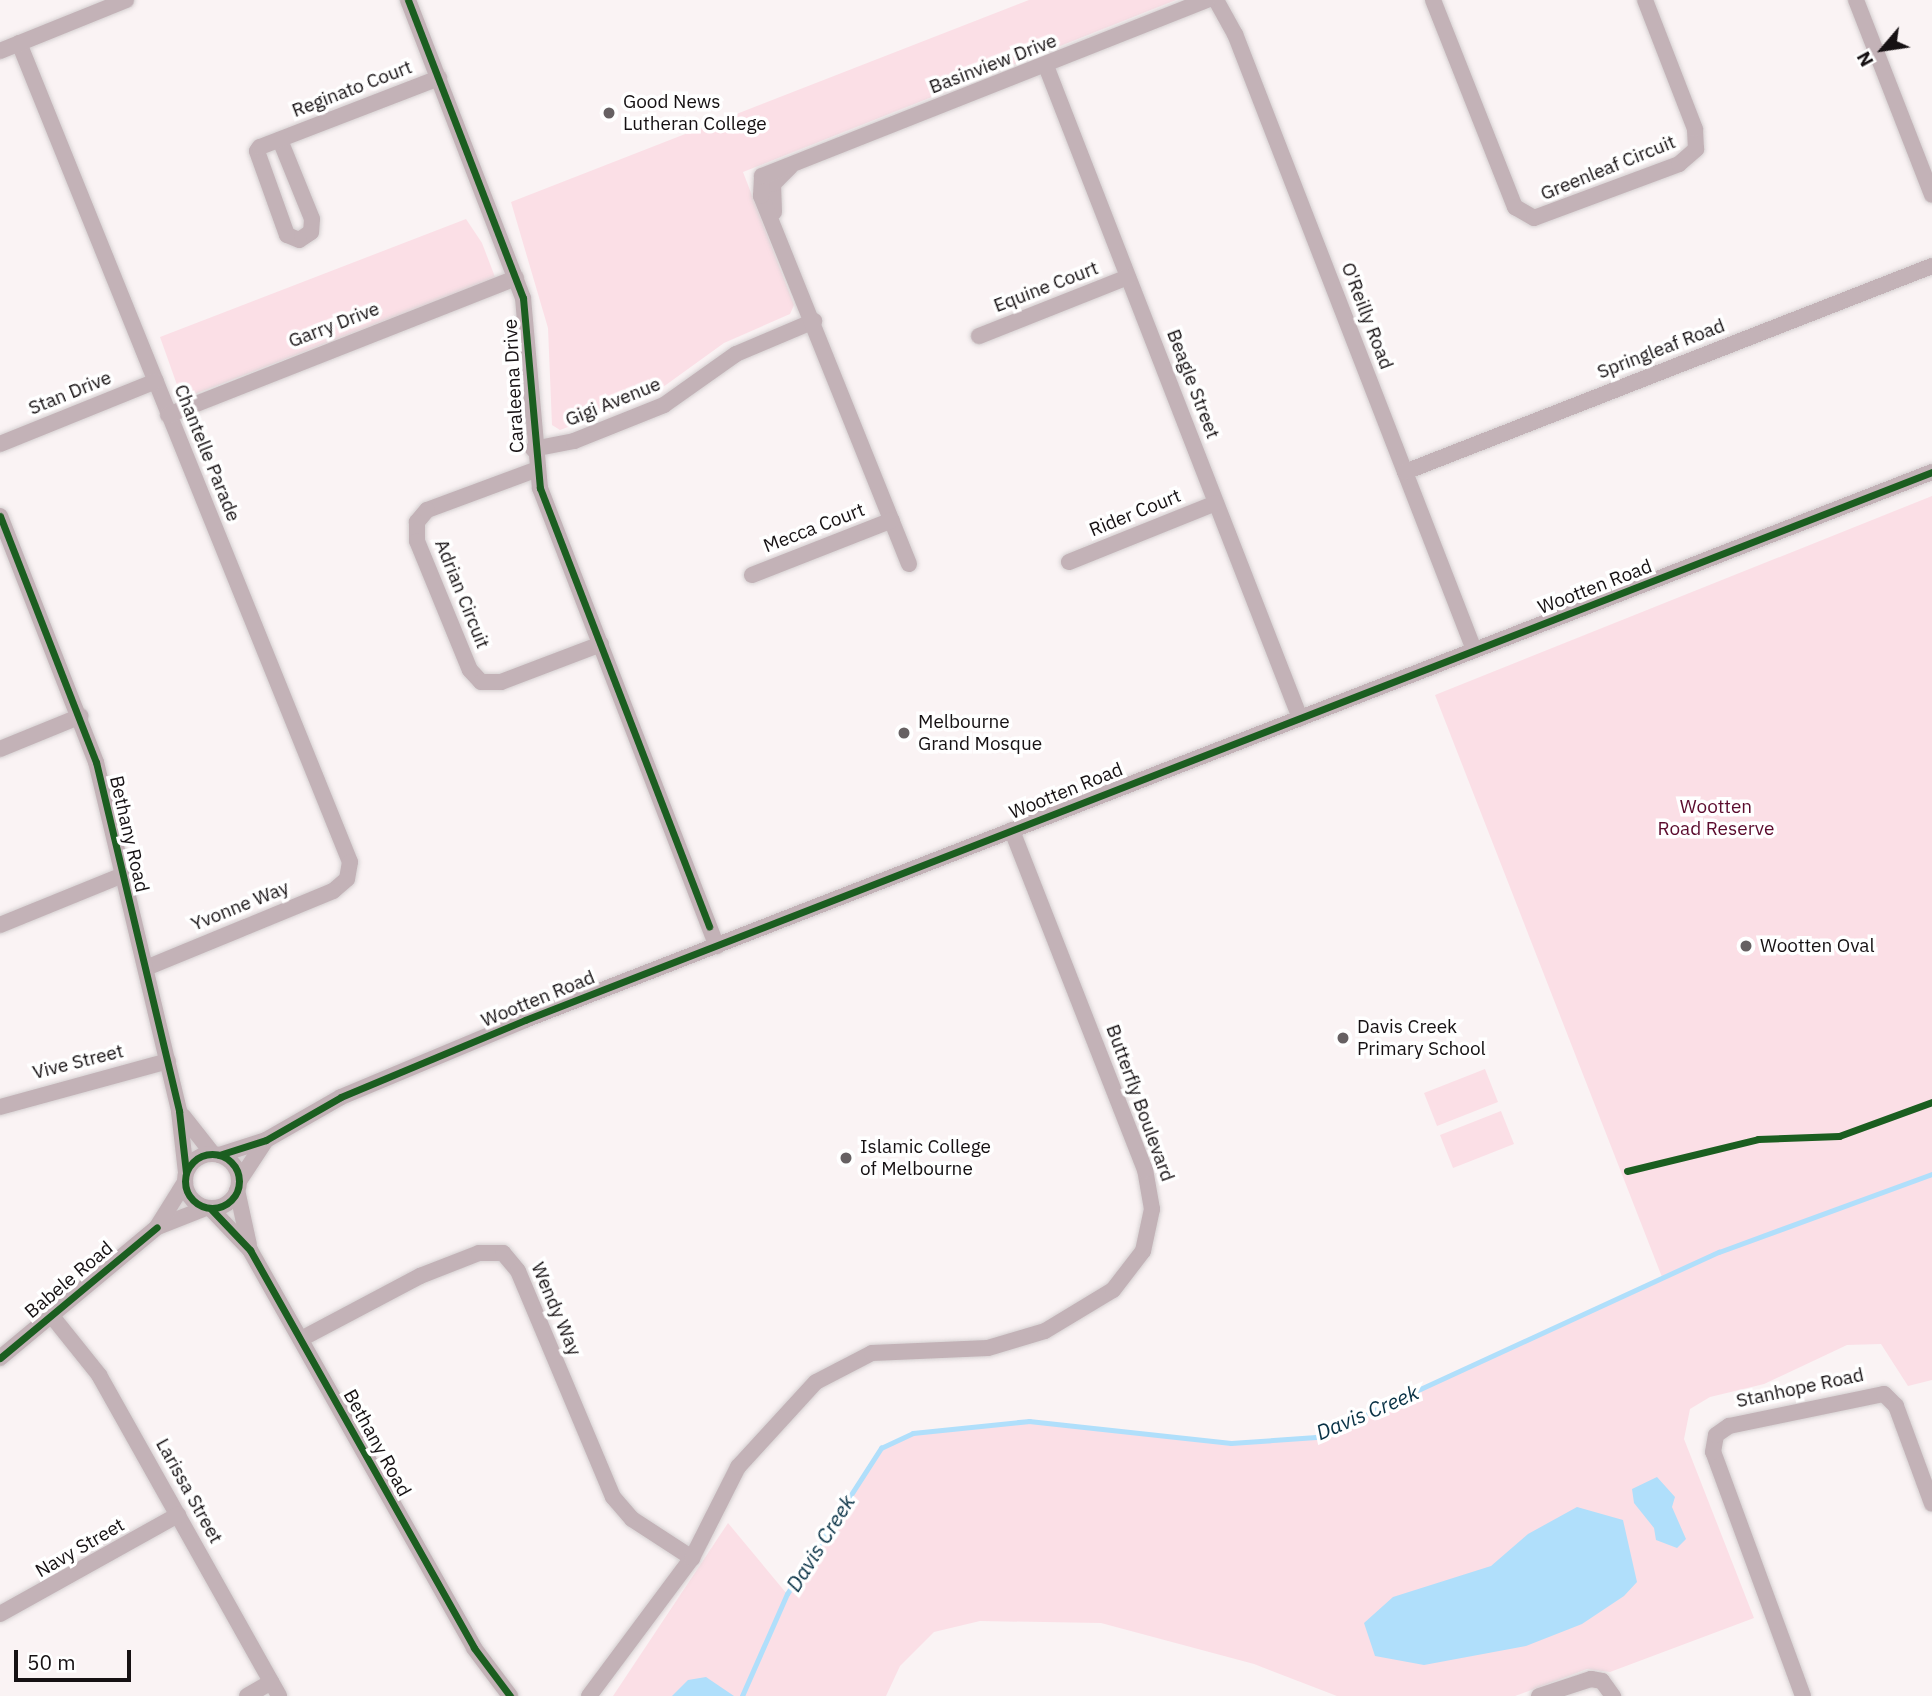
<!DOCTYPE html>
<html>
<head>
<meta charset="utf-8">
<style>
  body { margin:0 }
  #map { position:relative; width:1932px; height:1696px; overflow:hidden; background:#faf3f4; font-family:"IBM Plex Sans",sans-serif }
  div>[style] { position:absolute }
  .green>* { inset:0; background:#fbdfe6 }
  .water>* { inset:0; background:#b0dffb }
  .stream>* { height:4.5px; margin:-2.25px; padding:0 2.25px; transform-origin:2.25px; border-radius:2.25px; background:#b0dffb }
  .roads { filter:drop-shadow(0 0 2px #d5d0d1) drop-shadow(0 0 2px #d5d0d1) }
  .minor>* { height:16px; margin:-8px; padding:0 8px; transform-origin:8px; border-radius:8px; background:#c3b2b7 }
  .minor>.ring { margin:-8px; padding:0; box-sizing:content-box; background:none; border:16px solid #c3b2b7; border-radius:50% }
  .cycleway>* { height:7px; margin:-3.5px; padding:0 3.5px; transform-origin:3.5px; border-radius:3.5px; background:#1b5e20 }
  .cycleway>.ring { margin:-3.5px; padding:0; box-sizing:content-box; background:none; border:7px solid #1b5e20; border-radius:50% }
  .dots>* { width:19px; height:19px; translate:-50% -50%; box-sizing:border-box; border:4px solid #fff; border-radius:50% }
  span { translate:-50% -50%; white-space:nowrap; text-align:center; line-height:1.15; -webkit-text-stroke:7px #fff; paint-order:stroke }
  .street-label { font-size:19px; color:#161113 }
  .poi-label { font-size:19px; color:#161113 }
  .left { translate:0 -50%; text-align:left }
  .park-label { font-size:19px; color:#5b0c2e }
  .water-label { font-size:21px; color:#083145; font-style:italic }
  .north { position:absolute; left:1848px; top:14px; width:70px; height:70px; -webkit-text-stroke:5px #fff; paint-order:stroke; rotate:241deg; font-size:19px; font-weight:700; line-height:28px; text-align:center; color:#161113 }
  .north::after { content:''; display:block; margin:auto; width:24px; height:32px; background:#161113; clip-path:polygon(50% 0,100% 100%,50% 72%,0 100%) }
  .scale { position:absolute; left:14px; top:1650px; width:117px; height:32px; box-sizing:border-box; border:4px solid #161113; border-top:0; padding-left:9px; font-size:21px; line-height:24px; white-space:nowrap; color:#161113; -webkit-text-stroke:5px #fff; paint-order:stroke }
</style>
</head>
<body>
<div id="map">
  <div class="green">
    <div style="clip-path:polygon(1029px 0,1176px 0,743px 172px,794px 305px,790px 314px,724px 343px,652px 395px,560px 430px,552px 425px,548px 328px,511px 202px)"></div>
    <div style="clip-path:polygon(466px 219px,482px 243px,495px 277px,490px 280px,182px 399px,160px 337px)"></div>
    <div style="clip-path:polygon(1932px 496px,1932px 1380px,1908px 1386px,1881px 1344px,1847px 1345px,1764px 1384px,1710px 1397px,1690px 1409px,1684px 1439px,1754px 1618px,1610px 1672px,1587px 1669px,1515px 1696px,1337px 1696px,1254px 1664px,1101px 1623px,980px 1621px,934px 1632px,900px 1666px,886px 1696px,613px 1696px,728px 1523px,787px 1594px,881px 1448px,913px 1433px,1029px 1421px,1231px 1443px,1316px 1437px,1662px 1277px,1435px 695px)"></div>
    <div style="clip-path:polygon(1485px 1069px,1498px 1102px,1437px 1126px,1424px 1093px)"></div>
    <div style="clip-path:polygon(1501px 1111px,1514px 1144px,1453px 1168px,1440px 1135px)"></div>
  </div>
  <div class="water">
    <div style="clip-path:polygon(1657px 1477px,1675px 1497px,1672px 1507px,1686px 1539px,1677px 1548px,1656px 1540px,1654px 1528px,1634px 1503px,1632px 1489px)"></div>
    <div style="clip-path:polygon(1577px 1507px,1623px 1520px,1637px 1582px,1624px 1596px,1582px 1624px,1526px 1646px,1424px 1665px,1375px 1656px,1364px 1623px,1393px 1597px,1491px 1566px,1528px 1534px)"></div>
    <div style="clip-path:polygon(706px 1677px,734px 1696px,672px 1696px,688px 1680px)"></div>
  </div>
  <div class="stream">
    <div style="left:742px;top:1696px;width:111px;rotate:-66.2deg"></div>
    <div style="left:787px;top:1594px;width:174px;rotate:-57.2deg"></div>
    <div style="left:881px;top:1448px;width:35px;rotate:-25deg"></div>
    <div style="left:913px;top:1433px;width:117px;rotate:-5.9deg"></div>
    <div style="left:1029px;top:1421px;width:203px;rotate:6.2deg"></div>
    <div style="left:1231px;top:1443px;width:85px;rotate:-4deg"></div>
    <div style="left:1316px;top:1437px;width:443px;rotate:-24.7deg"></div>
    <div style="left:1719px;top:1252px;width:227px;rotate:-20.1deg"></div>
  </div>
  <div class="roads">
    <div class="minor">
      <div style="left:408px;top:0;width:319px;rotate:68.9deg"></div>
      <div style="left:523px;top:298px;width:191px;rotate:84.9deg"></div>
      <div style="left:540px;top:488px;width:491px;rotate:68.9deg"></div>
      <div style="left:1216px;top:0;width:39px;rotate:61deg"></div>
      <div style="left:1235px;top:34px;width:661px;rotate:68.79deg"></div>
      <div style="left:1433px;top:0;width:223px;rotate:68.4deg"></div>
      <div style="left:1515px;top:207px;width:22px;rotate:30deg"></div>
      <div style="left:1534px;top:218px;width:155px;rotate:-20.4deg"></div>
      <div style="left:1679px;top:164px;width:23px;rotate:-41deg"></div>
      <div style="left:1696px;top:149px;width:20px;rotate:-93deg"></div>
      <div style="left:1695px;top:129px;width:138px;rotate:-111.2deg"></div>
      <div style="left:1856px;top:0;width:209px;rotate:68.7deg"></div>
      <div style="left:19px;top:43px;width:883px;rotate:67.99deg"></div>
      <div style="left:350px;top:862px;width:17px;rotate:100deg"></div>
      <div style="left:347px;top:879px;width:18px;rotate:139deg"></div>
      <div style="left:333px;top:891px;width:202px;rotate:157.6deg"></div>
      <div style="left:0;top:51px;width:136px;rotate:-22deg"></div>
      <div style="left:1046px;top:66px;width:700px;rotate:68.72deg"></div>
      <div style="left:280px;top:140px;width:85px;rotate:67.9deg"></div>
      <div style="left:312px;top:219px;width:13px;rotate:94deg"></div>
      <div style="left:311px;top:232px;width:14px;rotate:146deg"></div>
      <div style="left:299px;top:240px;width:13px;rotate:-157deg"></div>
      <div style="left:287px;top:235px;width:89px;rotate:-109.7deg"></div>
      <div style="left:257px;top:151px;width:5px;rotate:-53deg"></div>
      <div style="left:260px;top:147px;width:192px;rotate:-21.1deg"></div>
      <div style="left:774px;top:212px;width:28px;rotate:-92deg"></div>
      <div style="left:773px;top:184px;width:25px;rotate:-45deg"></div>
      <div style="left:979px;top:336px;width:160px;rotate:-21.6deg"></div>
      <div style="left:168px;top:415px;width:374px;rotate:-21.5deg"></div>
      <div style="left:0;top:444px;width:168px;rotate:-22deg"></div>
      <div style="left:533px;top:449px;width:42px;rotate:-11deg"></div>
      <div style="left:574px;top:441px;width:97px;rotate:-21.8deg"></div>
      <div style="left:664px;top:405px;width:88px;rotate:-35.3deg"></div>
      <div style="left:736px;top:354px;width:85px;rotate:-22.9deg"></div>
      <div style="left:535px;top:470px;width:115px;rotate:159.7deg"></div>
      <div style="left:427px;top:510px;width:16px;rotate:130deg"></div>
      <div style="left:417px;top:522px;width:19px;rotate:90deg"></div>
      <div style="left:417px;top:541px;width:139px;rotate:67.7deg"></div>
      <div style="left:470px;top:670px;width:16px;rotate:47deg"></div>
      <div style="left:481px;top:682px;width:20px"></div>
      <div style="left:501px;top:682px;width:107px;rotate:-20.8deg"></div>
      <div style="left:1405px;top:472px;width:566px;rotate:-21.35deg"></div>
      <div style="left:0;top:516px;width:264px;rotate:68.7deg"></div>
      <div style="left:96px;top:762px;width:359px;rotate:76.6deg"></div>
      <div style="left:179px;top:1111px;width:61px;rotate:83.5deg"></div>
      <div style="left:1069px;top:562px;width:158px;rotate:-21.9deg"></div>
      <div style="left:909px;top:564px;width:397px;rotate:-111.9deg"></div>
      <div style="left:761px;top:196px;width:20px;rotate:-87deg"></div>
      <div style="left:762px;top:176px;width:479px;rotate:-21.6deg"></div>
      <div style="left:752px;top:575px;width:150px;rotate:-21.4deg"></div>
      <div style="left:0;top:749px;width:87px;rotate:-22.2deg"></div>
      <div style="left:0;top:925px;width:133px;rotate:-22.1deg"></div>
      <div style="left:0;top:1107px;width:174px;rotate:-15.3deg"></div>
      <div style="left:183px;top:1116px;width:48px;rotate:51.7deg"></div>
      <div class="ring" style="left:185px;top:1154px;width:38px;height:38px"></div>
      <div style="left:219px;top:1155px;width:49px;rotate:-17.7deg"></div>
      <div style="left:266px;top:1140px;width:86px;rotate:-29.8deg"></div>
      <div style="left:341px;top:1097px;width:199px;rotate:-22.7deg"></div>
      <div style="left:525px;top:1020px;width:1510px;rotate:-21.28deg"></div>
      <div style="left:239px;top:1181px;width:49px;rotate:-56.6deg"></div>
      <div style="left:237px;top:1190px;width:56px;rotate:77.7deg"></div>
      <div style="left:211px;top:1209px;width:57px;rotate:46.4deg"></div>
      <div style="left:250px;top:1250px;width:457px;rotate:60.6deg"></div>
      <div style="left:474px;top:1648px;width:60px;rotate:53.1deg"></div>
      <div style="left:160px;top:1226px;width:49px;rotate:-21.4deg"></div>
      <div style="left:51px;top:1315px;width:77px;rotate:51.3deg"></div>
      <div style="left:99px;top:1375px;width:368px;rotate:60.7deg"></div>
      <div style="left:301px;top:1339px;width:135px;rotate:-27.9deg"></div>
      <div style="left:420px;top:1276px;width:63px;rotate:-21.3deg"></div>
      <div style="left:479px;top:1253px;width:24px"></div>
      <div style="left:503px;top:1253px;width:23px;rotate:50deg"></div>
      <div style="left:518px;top:1271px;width:245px;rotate:67.2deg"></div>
      <div style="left:613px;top:1497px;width:29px;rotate:49deg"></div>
      <div style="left:632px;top:1519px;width:72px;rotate:33deg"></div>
      <div style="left:0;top:1358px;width:204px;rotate:-39.8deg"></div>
      <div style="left:157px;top:1227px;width:53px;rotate:-58.1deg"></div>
      <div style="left:0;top:1614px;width:204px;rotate:-29.1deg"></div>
      <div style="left:247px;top:1696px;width:28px;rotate:-30deg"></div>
      <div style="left:589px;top:1696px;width:172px;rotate:-53.3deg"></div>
      <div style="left:692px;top:1558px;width:102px;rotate:-63.2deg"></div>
      <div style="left:738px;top:1467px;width:115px;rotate:-47.5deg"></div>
      <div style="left:816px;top:1382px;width:63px;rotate:-27.4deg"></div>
      <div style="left:872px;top:1353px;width:116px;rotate:-2.5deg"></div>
      <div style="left:988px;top:1348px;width:59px;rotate:-16.6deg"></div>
      <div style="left:1045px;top:1331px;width:79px;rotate:-31.1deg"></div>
      <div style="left:1113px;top:1290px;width:49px;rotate:-52.4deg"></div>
      <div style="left:1143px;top:1251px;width:43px;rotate:-77.9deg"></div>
      <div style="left:1152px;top:1209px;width:40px;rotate:-100deg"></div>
      <div style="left:1145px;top:1170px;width:365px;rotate:-111.4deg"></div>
      <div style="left:1539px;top:1696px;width:55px;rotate:-18.1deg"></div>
      <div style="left:1591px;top:1679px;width:11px;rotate:10deg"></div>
      <div style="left:1602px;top:1681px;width:19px;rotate:54deg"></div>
      <div style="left:1803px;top:1696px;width:260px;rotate:-110.2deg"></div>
      <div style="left:1713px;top:1452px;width:17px;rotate:-80deg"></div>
      <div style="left:1716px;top:1435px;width:16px;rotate:-35deg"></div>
      <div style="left:1729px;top:1426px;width:158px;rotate:-11.7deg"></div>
      <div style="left:1884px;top:1394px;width:17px;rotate:45deg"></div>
      <div style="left:1896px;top:1406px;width:104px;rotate:69.8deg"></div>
    </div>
  </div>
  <div class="cycleway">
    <div style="left:408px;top:0;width:319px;rotate:68.9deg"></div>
    <div style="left:523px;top:298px;width:191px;rotate:84.9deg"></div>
    <div style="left:540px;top:488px;width:470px;rotate:68.9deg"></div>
    <div style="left:0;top:516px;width:264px;rotate:68.7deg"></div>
    <div style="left:96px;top:762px;width:359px;rotate:76.6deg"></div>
    <div style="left:179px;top:1111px;width:61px;rotate:83.5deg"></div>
    <div class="ring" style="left:185px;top:1154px;width:47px;height:47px"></div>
    <div style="left:219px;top:1155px;width:49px;rotate:-17.7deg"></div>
    <div style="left:266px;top:1140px;width:86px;rotate:-29.8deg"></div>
    <div style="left:341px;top:1097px;width:199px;rotate:-22.7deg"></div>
    <div style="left:525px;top:1020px;width:1510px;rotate:-21.28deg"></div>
    <div style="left:1627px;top:1171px;width:135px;rotate:-13.7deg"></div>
    <div style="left:1758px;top:1139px;width:81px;rotate:-2.1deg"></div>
    <div style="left:1839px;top:1136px;width:99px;rotate:-20.1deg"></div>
    <div style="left:211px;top:1209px;width:57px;rotate:46.4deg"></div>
    <div style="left:250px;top:1250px;width:457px;rotate:60.6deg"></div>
    <div style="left:474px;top:1648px;width:60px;rotate:53.1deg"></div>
    <div style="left:0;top:1358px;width:204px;rotate:-39.8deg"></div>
  </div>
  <div class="dots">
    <div style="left:609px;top:113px;background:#666062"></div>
    <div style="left:904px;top:733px;background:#666062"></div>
    <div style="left:1746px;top:946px;background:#666062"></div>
    <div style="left:1343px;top:1038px;background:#666062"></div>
    <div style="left:846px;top:1158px;background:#666062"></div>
  </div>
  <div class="street-label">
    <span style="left:993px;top:64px;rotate:-21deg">Basinview Drive</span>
    <span style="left:352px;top:89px;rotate:-21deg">Reginato Court</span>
    <span style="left:1608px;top:168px;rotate:-22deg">Greenleaf Circuit</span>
    <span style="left:1046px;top:287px;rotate:-21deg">Equine Court</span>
    <span style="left:1367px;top:316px;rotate:69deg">O'Reilly Road</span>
    <span style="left:334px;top:325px;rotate:-21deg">Garry Drive</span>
    <span style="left:1661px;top:349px;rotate:-21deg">Springleaf Road</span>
    <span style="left:1193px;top:384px;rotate:69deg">Beagle Street</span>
    <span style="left:514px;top:386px;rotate:-93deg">Caraleena Drive</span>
    <span style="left:70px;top:393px;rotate:-22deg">Stan Drive</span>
    <span style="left:613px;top:402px;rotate:-22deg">Gigi Avenue</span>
    <span style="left:207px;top:453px;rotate:68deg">Chantelle Parade</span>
    <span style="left:1135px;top:513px;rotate:-22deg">Rider Court</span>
    <span style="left:814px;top:528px;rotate:-21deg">Mecca Court</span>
    <span style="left:1595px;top:587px;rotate:-21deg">Wootten Road</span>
    <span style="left:462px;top:594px;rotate:68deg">Adrian Circuit</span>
    <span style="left:1066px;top:791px;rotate:-22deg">Wootten Road</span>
    <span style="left:129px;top:834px;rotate:77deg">Bethany Road</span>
    <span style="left:240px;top:906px;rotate:-22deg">Yvonne Way</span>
    <span style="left:538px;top:999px;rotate:-22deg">Wootten Road</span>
    <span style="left:78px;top:1062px;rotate:-14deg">Vive Street</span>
    <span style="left:1140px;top:1103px;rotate:70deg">Butterfly Boulevard</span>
    <span style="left:69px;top:1280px;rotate:-40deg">Babele Road</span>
    <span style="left:556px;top:1309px;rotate:67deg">Wendy Way</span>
    <span style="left:1800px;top:1388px;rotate:-12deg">Stanhope Road</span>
    <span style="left:377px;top:1443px;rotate:61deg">Bethany Road</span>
    <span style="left:189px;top:1491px;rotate:61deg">Larissa Street</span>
    <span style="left:80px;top:1548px;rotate:-30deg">Navy Street</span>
  </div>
  <div class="poi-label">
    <span class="left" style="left:623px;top:113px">Good News<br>Lutheran College</span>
    <span class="left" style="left:918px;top:733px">Melbourne<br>Grand Mosque</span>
    <span class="left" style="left:1760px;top:946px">Wootten Oval</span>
    <span class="left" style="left:1357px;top:1038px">Davis Creek<br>Primary School</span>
    <span class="left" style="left:860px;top:1158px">Islamic College<br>of Melbourne</span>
  </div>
  <div class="park-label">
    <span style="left:1716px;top:818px">Wootten<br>Road Reserve</span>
  </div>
  <div class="water-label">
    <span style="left:1367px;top:1412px;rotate:-23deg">Davis Creek</span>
    <span style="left:820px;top:1543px;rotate:-58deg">Davis Creek</span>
  </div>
  <div class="north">N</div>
  <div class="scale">50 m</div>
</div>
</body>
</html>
